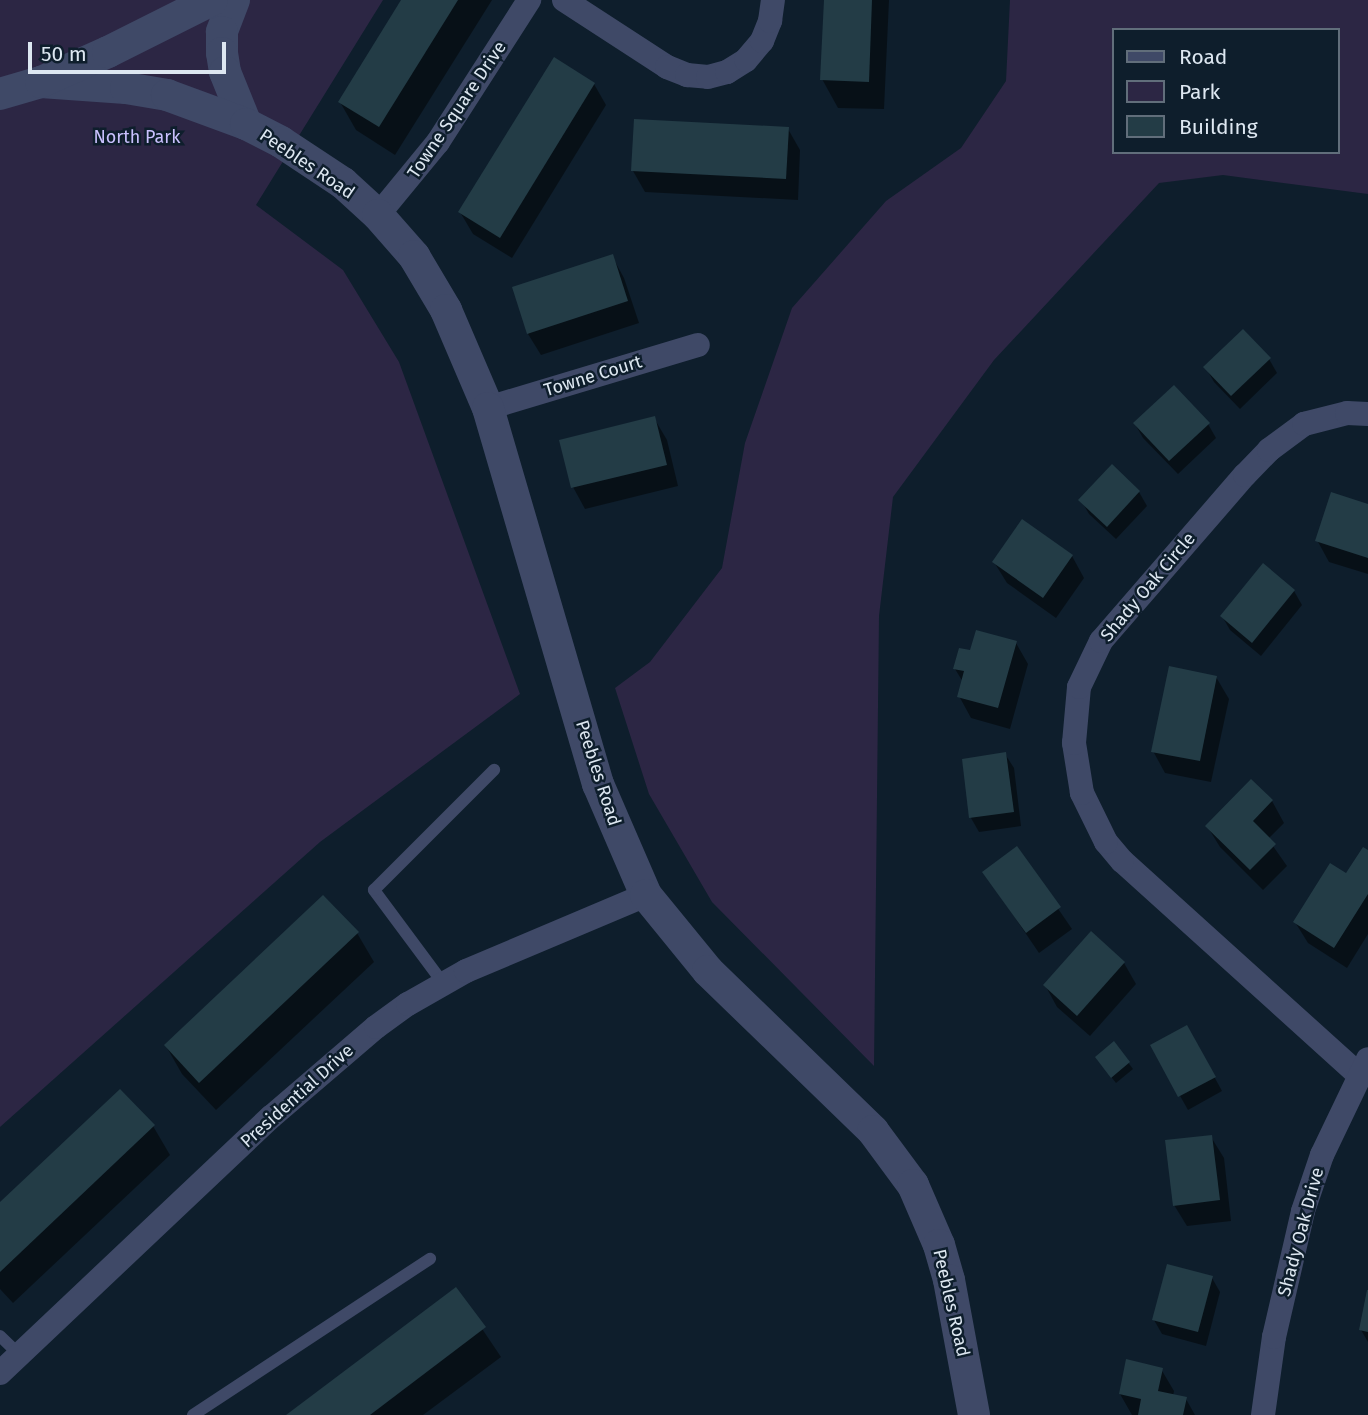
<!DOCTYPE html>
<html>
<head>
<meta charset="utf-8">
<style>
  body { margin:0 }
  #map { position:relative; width:1368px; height:1415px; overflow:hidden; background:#0e1e2c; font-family:"Fira Sans",sans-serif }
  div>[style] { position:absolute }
  .green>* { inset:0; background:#2c2644 }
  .shadow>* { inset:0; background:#0007 }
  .building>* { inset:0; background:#233c46 }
  .service>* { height:12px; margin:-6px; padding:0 6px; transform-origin:6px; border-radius:6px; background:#3f4967 }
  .minor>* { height:24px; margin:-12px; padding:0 12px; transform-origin:12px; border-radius:12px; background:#3f4967 }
  .tertiary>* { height:32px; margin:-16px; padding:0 16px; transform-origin:16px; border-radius:16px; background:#3f4967 }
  span { translate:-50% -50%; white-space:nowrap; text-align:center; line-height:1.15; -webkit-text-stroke:5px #0e1e2c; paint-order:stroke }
  .street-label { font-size:18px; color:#dde7f1 }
  .park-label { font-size:18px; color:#c9c0fd }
  .legend { position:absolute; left:1112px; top:28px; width:228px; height:126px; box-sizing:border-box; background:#0e1e2c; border:2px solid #616e7b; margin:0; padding:9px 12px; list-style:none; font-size:21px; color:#dde7f1 }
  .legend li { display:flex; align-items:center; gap:14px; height:35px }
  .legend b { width:35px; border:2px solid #616e7b }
  .scale { position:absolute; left:28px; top:42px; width:198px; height:32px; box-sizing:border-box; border:4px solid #dde7f1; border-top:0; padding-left:9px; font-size:21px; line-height:24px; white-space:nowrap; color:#dde7f1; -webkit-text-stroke:5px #0e1e2c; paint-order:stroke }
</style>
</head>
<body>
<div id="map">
  <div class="green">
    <div style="clip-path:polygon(0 0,383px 0,256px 205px,343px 270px,399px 362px,520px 694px,320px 842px,0 1127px)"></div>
    <div style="clip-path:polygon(evenodd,1010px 0,1368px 0,1368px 194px,1223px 175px,1159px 183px,994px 360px,893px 497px,879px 616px,874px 1066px,712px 902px,649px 794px,615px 688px,650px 662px,722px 568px,745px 443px,792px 308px,886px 201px,961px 148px,1006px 81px,1010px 0,1114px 30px,1338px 30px,1338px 152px,1114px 152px,1114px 30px)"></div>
  </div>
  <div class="shadow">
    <div style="clip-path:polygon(403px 0,492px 0,395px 155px,356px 130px,340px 102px)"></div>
    <div style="clip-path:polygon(825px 0,889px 0,884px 109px,838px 108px,822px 79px)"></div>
    <div style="clip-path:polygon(594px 84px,606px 105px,512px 258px,473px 234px,460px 212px)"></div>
    <div style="clip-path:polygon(788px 129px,800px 150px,798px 200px,645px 192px,633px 171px)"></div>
    <div style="clip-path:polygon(612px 256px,624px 278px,639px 323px,541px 355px,528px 334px)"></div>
    <div style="clip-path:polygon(1269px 359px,1277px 373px,1240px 409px,1214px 382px,1206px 368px)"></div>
    <div style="clip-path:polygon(654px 418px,667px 440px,678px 486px,585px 509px,573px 487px)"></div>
    <div style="clip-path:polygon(1135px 424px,1208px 424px,1216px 438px,1178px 474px,1143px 438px)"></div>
    <div style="clip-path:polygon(1139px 492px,1147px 506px,1116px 539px,1089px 514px,1081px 500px)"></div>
    <div style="clip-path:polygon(1368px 506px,1368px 574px,1329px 562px,1317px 540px)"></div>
    <div style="clip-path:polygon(1072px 556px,1084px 578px,1056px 618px,1007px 583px,994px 562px)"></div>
    <div style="clip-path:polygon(1294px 591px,1302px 605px,1261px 656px,1230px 630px,1222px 616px)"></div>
    <div style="clip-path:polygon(1016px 643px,1028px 664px,1010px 729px,971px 718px,959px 696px,963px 682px,955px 669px,971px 652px)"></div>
    <div style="clip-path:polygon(1216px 677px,1229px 699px,1211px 782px,1165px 773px,1153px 751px)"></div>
    <div style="clip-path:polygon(1005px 754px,1014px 768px,1021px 826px,979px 832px,971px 818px)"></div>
    <div style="clip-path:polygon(1251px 781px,1272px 801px,1284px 823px,1268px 839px,1287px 866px,1263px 890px,1220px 847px,1207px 826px)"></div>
    <div style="clip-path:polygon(1017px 849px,1072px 929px,1039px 953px,984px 872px)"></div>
    <div style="clip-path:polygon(1368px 852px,1368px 934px,1347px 968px,1308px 943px,1295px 922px)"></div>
    <div style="clip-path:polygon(357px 933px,374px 962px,216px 1110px,182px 1074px,166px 1046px)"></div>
    <div style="clip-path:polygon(1092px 934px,1124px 963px,1136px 984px,1090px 1036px,1057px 1007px,1045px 985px)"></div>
    <div style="clip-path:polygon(1187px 1027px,1222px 1091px,1188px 1110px,1152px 1046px)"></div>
    <div style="clip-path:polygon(1114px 1044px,1133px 1069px,1116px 1083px,1101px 1064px)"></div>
    <div style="clip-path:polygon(153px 1126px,170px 1155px,13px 1303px,0 1289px,0 1204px)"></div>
    <div style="clip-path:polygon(1211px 1137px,1224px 1158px,1231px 1221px,1187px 1226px,1174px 1205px)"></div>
    <div style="clip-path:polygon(1212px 1278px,1220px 1292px,1206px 1346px,1162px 1334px,1154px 1320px)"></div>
    <div style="clip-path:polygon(456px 1290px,501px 1357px,423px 1415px,289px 1415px)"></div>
    <div style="clip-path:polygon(1368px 1292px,1368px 1342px,1361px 1330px)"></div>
    <div style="clip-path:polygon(1161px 1369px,1174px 1391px,1173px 1396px,1186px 1399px,1195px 1415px,1132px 1415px,1120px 1394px)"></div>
  </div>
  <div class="building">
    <div style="clip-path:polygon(401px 0,458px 0,379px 127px,338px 102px)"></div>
    <div style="clip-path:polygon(824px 0,872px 0,869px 82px,820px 80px)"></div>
    <div style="clip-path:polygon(554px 57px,595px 83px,500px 238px,458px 212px)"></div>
    <div style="clip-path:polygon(634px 119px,789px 127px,786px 179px,631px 171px)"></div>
    <div style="clip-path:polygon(613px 254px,628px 301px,527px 334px,512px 287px)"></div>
    <div style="clip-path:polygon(1243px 329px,1271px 358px,1231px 396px,1203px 367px)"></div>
    <div style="clip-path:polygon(1174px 385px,1210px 423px,1169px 461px,1133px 423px)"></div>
    <div style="clip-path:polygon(655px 416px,667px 465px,571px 488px,559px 440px)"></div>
    <div style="clip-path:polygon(1112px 464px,1140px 491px,1107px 527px,1078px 500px)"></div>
    <div style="clip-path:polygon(1331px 492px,1368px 504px,1368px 558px,1315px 541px)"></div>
    <div style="clip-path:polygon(1022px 519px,1073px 555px,1043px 598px,992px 562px)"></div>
    <div style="clip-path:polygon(1263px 563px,1295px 590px,1252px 643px,1220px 616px)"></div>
    <div style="clip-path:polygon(976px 630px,1017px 641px,998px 708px,957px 697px,964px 671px,953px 669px,959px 648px,970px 650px)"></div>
    <div style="clip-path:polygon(1169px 666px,1217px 676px,1200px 761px,1151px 752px)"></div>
    <div style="clip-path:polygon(1006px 752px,1014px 812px,969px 818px,962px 759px)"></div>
    <div style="clip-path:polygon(1251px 779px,1273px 800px,1253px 821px,1276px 844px,1250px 870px,1205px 826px)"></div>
    <div style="clip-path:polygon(1017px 846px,1061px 907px,1026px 933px,982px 872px)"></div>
    <div style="clip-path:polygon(1363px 847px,1368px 850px,1368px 894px,1334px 948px,1293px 922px,1330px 863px,1346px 873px)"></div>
    <div style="clip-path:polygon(323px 895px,359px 932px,199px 1083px,164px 1045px)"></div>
    <div style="clip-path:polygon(1091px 931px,1125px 962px,1077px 1016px,1043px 985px)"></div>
    <div style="clip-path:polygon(1187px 1025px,1216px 1077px,1178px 1097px,1150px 1045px)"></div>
    <div style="clip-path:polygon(1114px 1041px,1130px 1062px,1111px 1078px,1095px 1057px)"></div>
    <div style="clip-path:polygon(120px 1089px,155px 1125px,0 1272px,0 1202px)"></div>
    <div style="clip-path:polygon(1212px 1135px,1220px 1200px,1173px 1206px,1165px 1140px)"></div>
    <div style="clip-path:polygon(1167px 1264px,1213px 1276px,1198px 1332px,1152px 1320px)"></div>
    <div style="clip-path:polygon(456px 1287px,486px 1327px,370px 1415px,286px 1415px)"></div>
    <div style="clip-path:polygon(1367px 1290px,1368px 1290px,1368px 1332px,1359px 1330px)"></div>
    <div style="clip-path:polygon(1126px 1359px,1163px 1368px,1158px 1391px,1187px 1397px,1183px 1415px,1138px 1415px,1141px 1399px,1119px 1394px)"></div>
  </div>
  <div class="service">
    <div style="left:443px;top:983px;width:116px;rotate:-126.6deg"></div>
    <div style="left:374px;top:890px;width:170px;rotate:-45deg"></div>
    <div style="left:0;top:1336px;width:28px;rotate:44deg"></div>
    <div style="left:193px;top:1415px;width:284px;rotate:-33.4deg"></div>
  </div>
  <div class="minor">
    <div style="left:564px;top:0;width:123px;rotate:33deg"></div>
    <div style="left:667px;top:67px;width:22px;rotate:22deg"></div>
    <div style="left:687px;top:75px;width:21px;rotate:5deg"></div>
    <div style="left:708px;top:77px;width:20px;rotate:-15deg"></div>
    <div style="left:727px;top:72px;width:22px;rotate:-32deg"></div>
    <div style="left:746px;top:60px;width:25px;rotate:-50deg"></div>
    <div style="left:762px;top:41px;width:22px;rotate:-68deg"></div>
    <div style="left:770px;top:21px;width:21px;rotate:-82deg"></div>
    <div style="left:378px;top:215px;width:94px;rotate:-50.6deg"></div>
    <div style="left:438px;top:142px;width:169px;rotate:-57.3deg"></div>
    <div style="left:488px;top:408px;width:219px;rotate:-16.7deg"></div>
    <div style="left:1359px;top:1075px;width:319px;rotate:-137.9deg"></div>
    <div style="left:1122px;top:861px;width:25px;rotate:-130deg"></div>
    <div style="left:1106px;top:842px;width:55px;rotate:-116.1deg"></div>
    <div style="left:1082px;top:793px;width:51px;rotate:-99.1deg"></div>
    <div style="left:1074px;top:743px;width:56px;rotate:-84.9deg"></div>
    <div style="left:1079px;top:687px;width:51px;rotate:-64.4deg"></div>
    <div style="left:1101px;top:641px;width:220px;rotate:-49.1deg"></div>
    <div style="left:1245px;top:475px;width:35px;rotate:-46deg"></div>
    <div style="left:1269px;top:450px;width:44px;rotate:-36.6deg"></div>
    <div style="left:1304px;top:424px;width:44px;rotate:-14.3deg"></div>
    <div style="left:1347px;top:413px;width:21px;rotate:3deg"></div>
    <div style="left:0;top:1373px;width:373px;rotate:-43.4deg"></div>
    <div style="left:271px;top:1117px;width:138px;rotate:-40.6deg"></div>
    <div style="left:376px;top:1027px;width:39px;rotate:-36deg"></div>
    <div style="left:408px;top:1004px;width:67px;rotate:-29.6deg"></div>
    <div style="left:466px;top:971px;width:195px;rotate:-22.9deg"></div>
    <div style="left:1263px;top:1415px;width:79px;rotate:-82deg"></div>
    <div style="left:1274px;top:1337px;width:129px;rotate:-77deg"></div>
    <div style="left:1303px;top:1211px;width:59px;rotate:-71.3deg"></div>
    <div style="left:1322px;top:1155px;width:106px;rotate:-64.4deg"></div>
  </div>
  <div class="tertiary">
    <div style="left:234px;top:0;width:34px;rotate:111deg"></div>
    <div style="left:222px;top:32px;width:21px;rotate:90deg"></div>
    <div style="left:222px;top:53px;width:19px;rotate:81deg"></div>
    <div style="left:225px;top:72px;width:56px;rotate:68deg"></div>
    <div style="left:41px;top:82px;width:85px;rotate:4deg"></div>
    <div style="left:126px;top:88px;width:42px;rotate:9.7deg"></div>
    <div style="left:167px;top:95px;width:84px;rotate:20.2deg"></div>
    <div style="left:246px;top:124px;width:39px;rotate:27deg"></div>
    <div style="left:281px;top:142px;width:74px;rotate:33.5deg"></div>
    <div style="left:343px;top:183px;width:47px;rotate:42.4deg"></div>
    <div style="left:378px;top:215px;width:55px;rotate:48.7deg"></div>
    <div style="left:414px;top:256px;width:63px;rotate:59.3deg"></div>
    <div style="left:446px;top:310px;width:107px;rotate:66.8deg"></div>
    <div style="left:488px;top:408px;width:392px;rotate:73.7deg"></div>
    <div style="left:598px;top:784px;width:121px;rotate:66.6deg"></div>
    <div style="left:646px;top:895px;width:98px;rotate:50.8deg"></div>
    <div style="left:708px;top:971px;width:230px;rotate:44.1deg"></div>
    <div style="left:873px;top:1131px;width:67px;rotate:53.5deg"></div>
    <div style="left:913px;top:1185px;width:65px;rotate:66.6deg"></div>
    <div style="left:939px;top:1245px;width:36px;rotate:74deg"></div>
    <div style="left:949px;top:1280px;width:137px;rotate:79.5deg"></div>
    <div style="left:0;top:94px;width:43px;rotate:-16.3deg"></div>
    <div style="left:41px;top:82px;width:73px;rotate:-24.1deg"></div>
    <div style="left:108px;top:52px;width:116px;rotate:-26.6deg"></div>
  </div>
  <div class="street-label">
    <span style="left:457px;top:110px;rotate:-56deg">Towne Square Drive</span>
    <span style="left:307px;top:164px;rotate:34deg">Peebles Road</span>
    <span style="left:593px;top:376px;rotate:-17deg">Towne Court</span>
    <span style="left:1148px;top:587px;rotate:-50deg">Shady Oak Circle</span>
    <span style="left:598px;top:773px;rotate:72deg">Peebles Road</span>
    <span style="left:297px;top:1096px;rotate:-42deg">Presidential Drive</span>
    <span style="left:1301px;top:1232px;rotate:-75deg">Shady Oak Drive</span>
    <span style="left:951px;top:1303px;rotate:77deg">Peebles Road</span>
  </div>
  <div class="park-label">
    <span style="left:137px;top:137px">North Park</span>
  </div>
  <ul class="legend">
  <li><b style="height:9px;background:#3f4967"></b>Road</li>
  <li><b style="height:19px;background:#2c2644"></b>Park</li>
  <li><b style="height:19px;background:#233c46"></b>Building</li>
  </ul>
  <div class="scale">50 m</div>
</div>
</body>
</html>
